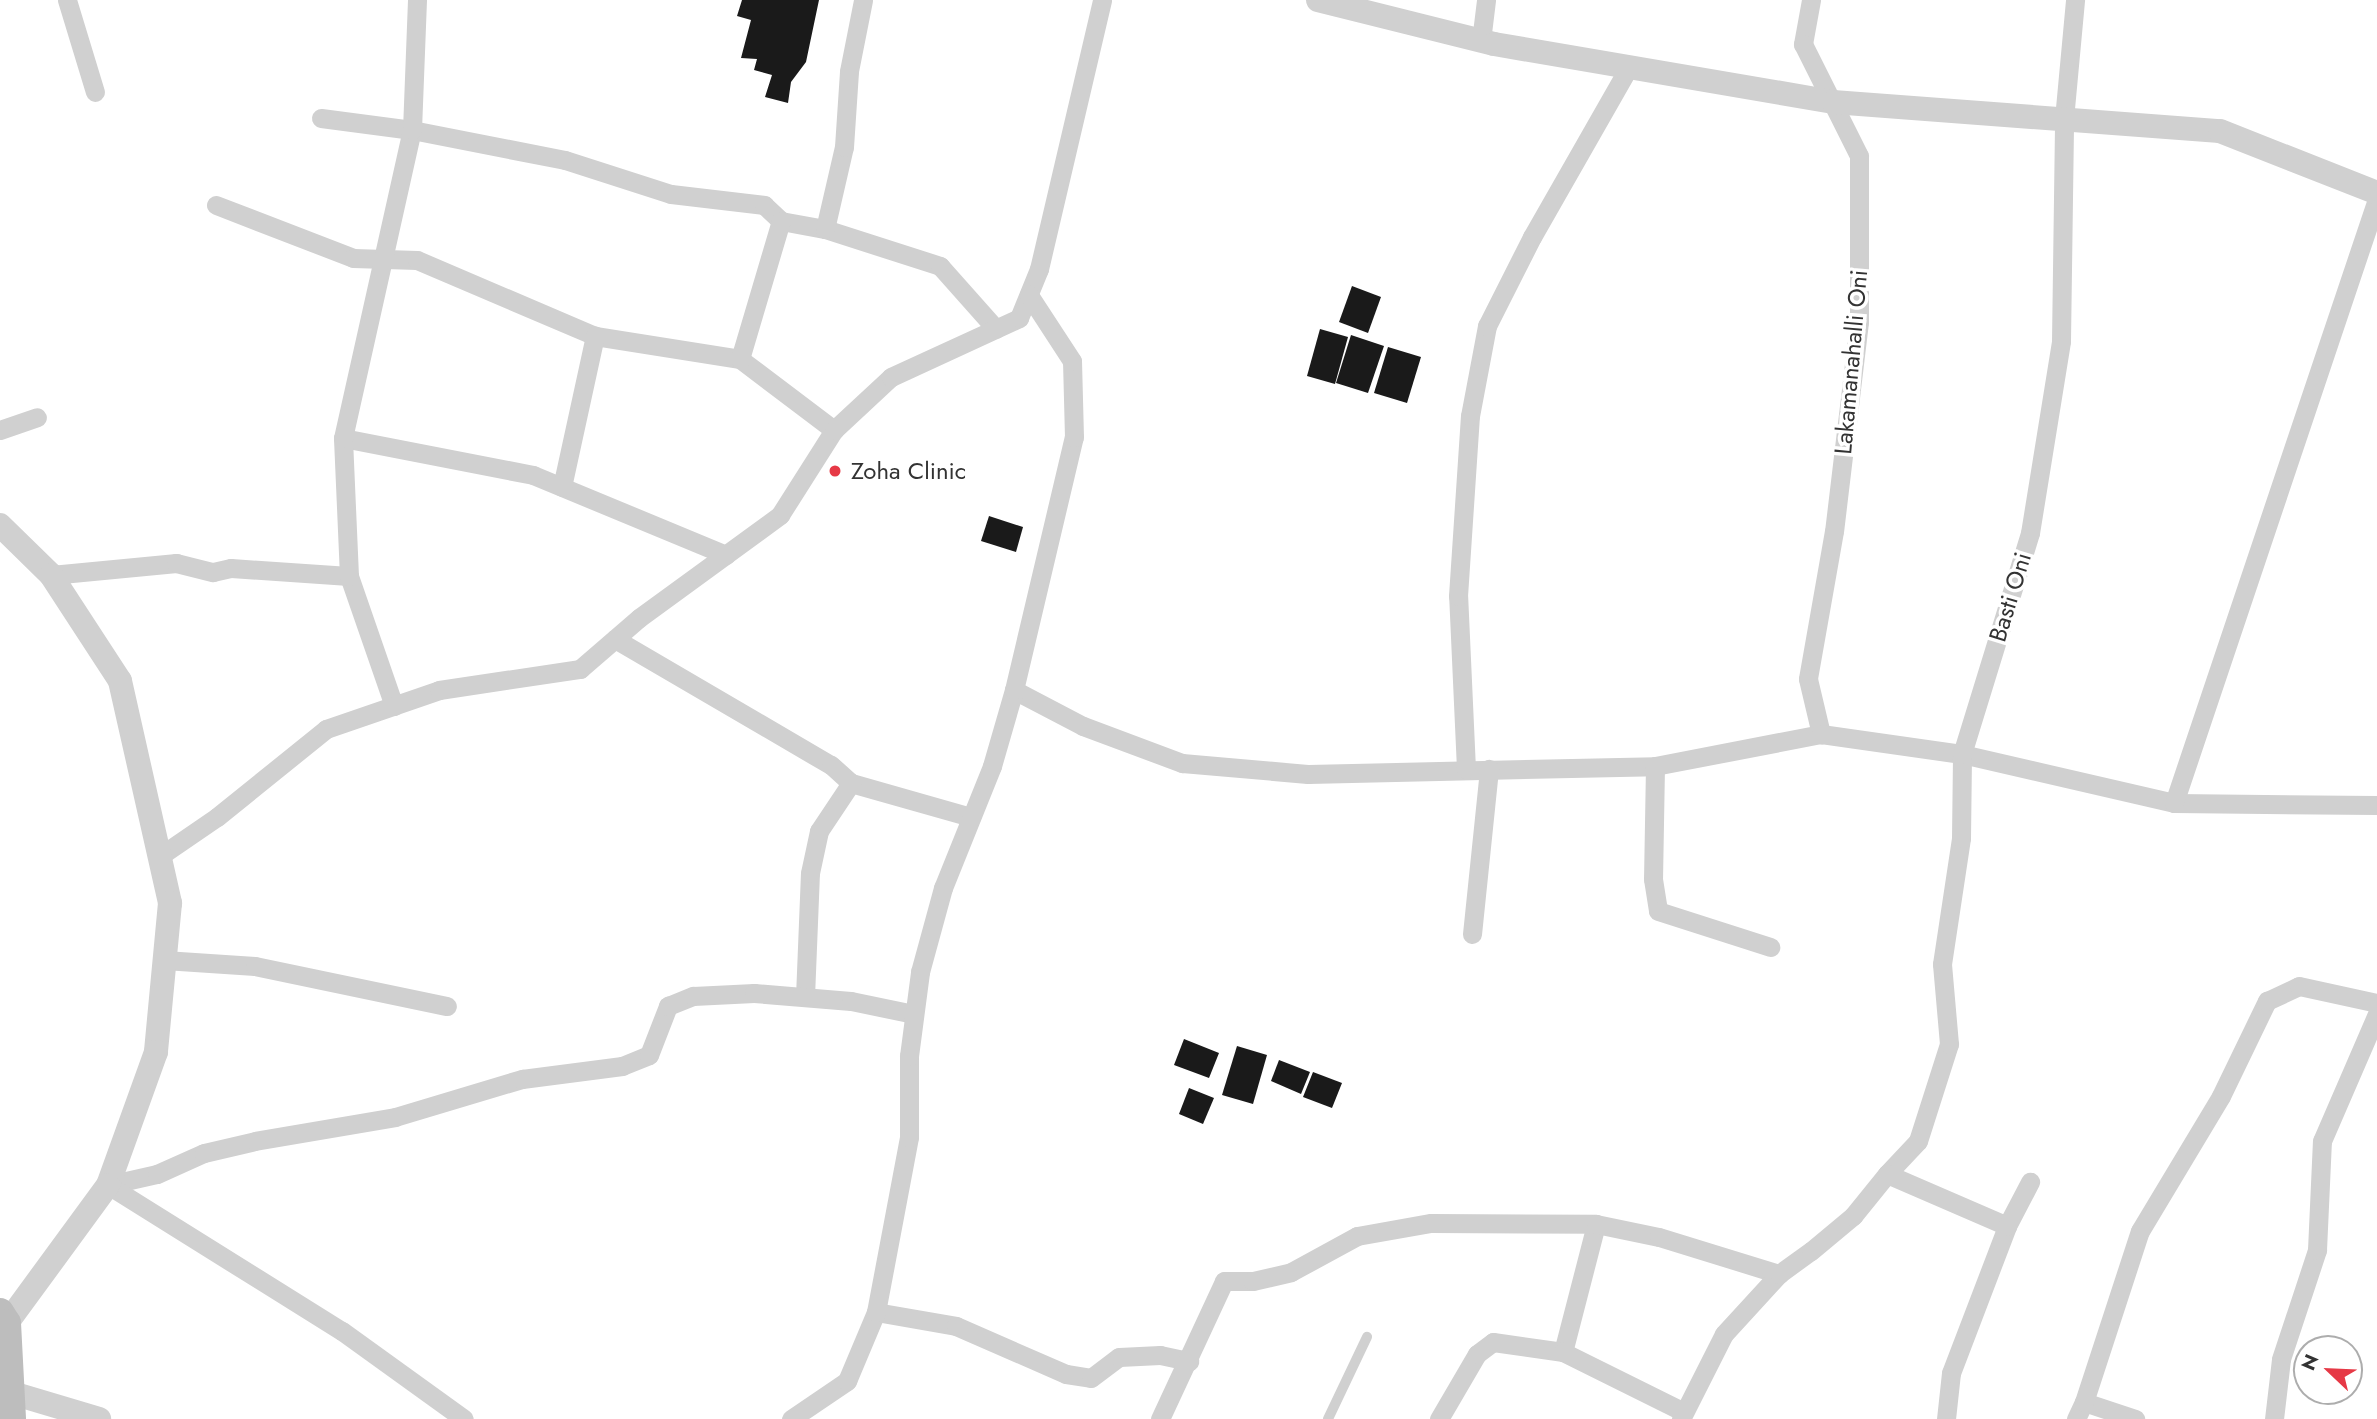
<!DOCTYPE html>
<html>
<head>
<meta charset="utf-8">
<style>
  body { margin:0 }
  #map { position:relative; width:2377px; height:1419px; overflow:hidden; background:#fff; font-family:Jost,sans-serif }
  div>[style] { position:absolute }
  .building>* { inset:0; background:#1a1a1a }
  .service>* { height:10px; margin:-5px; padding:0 5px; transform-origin:5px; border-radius:5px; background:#d0d0d0 }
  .minor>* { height:19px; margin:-9.5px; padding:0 9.5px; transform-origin:9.5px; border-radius:9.5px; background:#d0d0d0 }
  .tertiary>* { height:24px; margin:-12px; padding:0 12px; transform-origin:12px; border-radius:12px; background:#d0d0d0 }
  .secondary>* { height:28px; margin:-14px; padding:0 14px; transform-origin:14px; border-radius:14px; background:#bdbdbd }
  .dots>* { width:19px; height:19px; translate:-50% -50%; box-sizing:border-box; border:4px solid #fff; border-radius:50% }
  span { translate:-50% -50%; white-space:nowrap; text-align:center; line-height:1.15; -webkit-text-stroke:7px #fff; paint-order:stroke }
  .street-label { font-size:24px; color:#333 }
  .poi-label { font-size:24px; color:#333 }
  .left { translate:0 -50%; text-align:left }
  .north { position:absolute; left:2293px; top:1335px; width:70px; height:70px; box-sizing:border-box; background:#fff; border:2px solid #adadad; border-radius:50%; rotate:293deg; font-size:19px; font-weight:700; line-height:28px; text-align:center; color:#333 }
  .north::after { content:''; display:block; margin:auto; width:24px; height:32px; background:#e63946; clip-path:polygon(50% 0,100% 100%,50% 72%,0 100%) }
</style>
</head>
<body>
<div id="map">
  <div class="building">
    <div style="clip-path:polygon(742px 0,819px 0,806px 62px,791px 82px,788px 103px,765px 97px,772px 75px,754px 70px,757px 59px,741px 58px,751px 20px,737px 16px)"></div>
    <div style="clip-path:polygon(1352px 286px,1381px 297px,1368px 333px,1339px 322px)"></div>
    <div style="clip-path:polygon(1320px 329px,1348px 337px,1335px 384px,1307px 376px)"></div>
    <div style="clip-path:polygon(1351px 335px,1384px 346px,1368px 393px,1336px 383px)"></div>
    <div style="clip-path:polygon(1388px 347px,1421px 357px,1407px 403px,1374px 393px)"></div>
    <div style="clip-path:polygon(989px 516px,1023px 527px,1016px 552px,981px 541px)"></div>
    <div style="clip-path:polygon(1184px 1039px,1219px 1053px,1209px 1078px,1174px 1065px)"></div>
    <div style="clip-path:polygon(1237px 1046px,1267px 1055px,1253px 1104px,1222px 1095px)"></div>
    <div style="clip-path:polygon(1279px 1060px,1310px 1072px,1301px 1094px,1271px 1081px)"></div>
    <div style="clip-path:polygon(1313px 1072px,1342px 1083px,1332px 1108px,1303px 1097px)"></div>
    <div style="clip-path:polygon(1189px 1088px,1214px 1098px,1203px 1124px,1179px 1114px)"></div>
  </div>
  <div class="service">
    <div style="left:1328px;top:1419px;width:91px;rotate:-64.6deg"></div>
  </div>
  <div class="minor">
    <div style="left:67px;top:0;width:96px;rotate:73.1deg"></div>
    <div style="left:1811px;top:0;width:45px;rotate:100.3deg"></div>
    <div style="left:1803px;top:44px;width:125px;rotate:63.4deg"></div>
    <div style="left:1859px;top:156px;width:166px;rotate:90deg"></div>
    <div style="left:1859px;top:322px;width:210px;rotate:96.8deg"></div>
    <div style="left:1834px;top:531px;width:150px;rotate:100deg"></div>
    <div style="left:1808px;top:679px;width:57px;rotate:76.7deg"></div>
    <div style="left:1481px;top:41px;width:41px;rotate:-83deg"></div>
    <div style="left:321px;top:118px;width:92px;rotate:7.5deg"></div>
    <div style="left:412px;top:130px;width:156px;rotate:11.1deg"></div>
    <div style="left:565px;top:160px;width:111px;rotate:17.8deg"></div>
    <div style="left:671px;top:194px;width:94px;rotate:6.7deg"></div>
    <div style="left:764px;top:205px;width:23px;rotate:43deg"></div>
    <div style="left:781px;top:221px;width:45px;rotate:10.3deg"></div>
    <div style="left:825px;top:229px;width:121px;rotate:17.8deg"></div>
    <div style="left:940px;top:266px;width:84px;rotate:48.4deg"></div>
    <div style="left:216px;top:205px;width:147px;rotate:21.1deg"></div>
    <div style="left:353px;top:258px;width:64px;rotate:1.8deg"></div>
    <div style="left:417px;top:260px;width:194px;rotate:23.1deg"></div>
    <div style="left:595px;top:336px;width:147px;rotate:9deg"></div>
    <div style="left:740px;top:359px;width:118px;rotate:37.1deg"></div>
    <div style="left:825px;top:229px;width:84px;rotate:-77deg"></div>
    <div style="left:844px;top:147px;width:76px;rotate:-86.2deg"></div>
    <div style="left:849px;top:71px;width:72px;rotate:-78.8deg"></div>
    <div style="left:740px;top:359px;width:144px;rotate:-73.5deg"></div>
    <div style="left:0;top:430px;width:39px;rotate:-19deg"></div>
    <div style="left:343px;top:438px;width:194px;rotate:11deg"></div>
    <div style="left:533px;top:475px;width:209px;rotate:22.5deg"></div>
    <div style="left:562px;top:487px;width:155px;rotate:-77.7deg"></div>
    <div style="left:51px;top:575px;width:126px;rotate:-5.5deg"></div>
    <div style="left:176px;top:563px;width:38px;rotate:14deg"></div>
    <div style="left:213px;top:572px;width:18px;rotate:-13deg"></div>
    <div style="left:231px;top:568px;width:118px;rotate:3.9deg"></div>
    <div style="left:615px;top:639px;width:250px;rotate:30.3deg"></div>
    <div style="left:831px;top:765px;width:27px;rotate:42deg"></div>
    <div style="left:851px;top:783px;width:125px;rotate:15.8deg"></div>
    <div style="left:1014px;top:690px;width:78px;rotate:27.6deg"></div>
    <div style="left:1083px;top:726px;width:106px;rotate:20.5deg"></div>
    <div style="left:1182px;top:763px;width:126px;rotate:5deg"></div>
    <div style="left:1308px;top:774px;width:347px;rotate:-1.3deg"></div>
    <div style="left:1655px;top:766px;width:169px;rotate:-10.9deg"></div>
    <div style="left:1821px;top:734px;width:142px;rotate:8.1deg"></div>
    <div style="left:1962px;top:754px;width:218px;rotate:13deg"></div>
    <div style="left:2174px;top:803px;width:203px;rotate:0.6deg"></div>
    <div style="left:394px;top:706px;width:138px;rotate:-109.1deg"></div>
    <div style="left:349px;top:576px;width:138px;rotate:-92.5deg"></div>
    <div style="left:343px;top:438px;width:316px;rotate:-77.4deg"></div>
    <div style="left:412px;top:130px;width:130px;rotate:-87.8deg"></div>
    <div style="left:1655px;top:766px;width:113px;rotate:91deg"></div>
    <div style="left:1653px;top:879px;width:32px;rotate:81deg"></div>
    <div style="left:1658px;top:911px;width:118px;rotate:17.8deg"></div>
    <div style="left:1466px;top:769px;width:173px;rotate:-92.6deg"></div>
    <div style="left:1458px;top:596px;width:180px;rotate:-86.2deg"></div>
    <div style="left:1470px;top:416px;width:92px;rotate:-79.3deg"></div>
    <div style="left:1487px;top:326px;width:100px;rotate:-63.2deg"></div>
    <div style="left:1532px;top:237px;width:196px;rotate:-60.3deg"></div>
    <div style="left:2174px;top:803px;width:637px;rotate:-71.42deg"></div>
    <div style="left:160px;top:856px;width:69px;rotate:-34.4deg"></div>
    <div style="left:217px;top:817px;width:140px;rotate:-38.9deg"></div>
    <div style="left:326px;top:729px;width:120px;rotate:-19deg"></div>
    <div style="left:439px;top:690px;width:143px;rotate:-8.5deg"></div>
    <div style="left:580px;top:669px;width:78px;rotate:-40.8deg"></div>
    <div style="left:639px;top:618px;width:175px;rotate:-36.1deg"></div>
    <div style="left:780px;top:515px;width:101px;rotate:-57.6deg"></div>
    <div style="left:834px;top:430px;width:78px;rotate:-42.9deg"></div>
    <div style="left:891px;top:377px;width:141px;rotate:-24.7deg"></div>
    <div style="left:1019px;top:318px;width:53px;rotate:-67.8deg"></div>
    <div style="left:1039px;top:269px;width:276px;rotate:-76.8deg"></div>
    <div style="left:1472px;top:934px;width:166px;rotate:-84.1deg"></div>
    <div style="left:164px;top:960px;width:91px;rotate:3.8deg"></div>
    <div style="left:255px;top:966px;width:196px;rotate:11.8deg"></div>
    <div style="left:805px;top:997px;width:124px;rotate:-87.7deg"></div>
    <div style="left:810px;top:873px;width:43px;rotate:-77.9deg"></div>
    <div style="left:819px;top:831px;width:58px;rotate:-56.3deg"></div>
    <div style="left:1887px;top:1174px;width:45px;rotate:-46.8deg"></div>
    <div style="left:1918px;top:1141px;width:102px;rotate:-72.3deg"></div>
    <div style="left:1949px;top:1044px;width:80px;rotate:-95deg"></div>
    <div style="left:1942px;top:964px;width:127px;rotate:-81.4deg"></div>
    <div style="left:1961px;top:838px;width:84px;rotate:-89.3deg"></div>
    <div style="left:1962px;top:754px;width:231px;rotate:-72.9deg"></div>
    <div style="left:2030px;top:533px;width:194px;rotate:-80.8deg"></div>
    <div style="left:2061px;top:341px;width:222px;rotate:-89.2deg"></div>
    <div style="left:2064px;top:119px;width:120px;rotate:-84.7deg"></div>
    <div style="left:108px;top:1185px;width:50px;rotate:-12.7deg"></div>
    <div style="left:157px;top:1174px;width:51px;rotate:-24.1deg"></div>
    <div style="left:204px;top:1153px;width:52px;rotate:-13.2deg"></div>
    <div style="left:255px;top:1141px;width:142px;rotate:-9.7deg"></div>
    <div style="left:395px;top:1117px;width:133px;rotate:-16.7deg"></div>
    <div style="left:522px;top:1079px;width:101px;rotate:-7.4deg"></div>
    <div style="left:622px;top:1066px;width:29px;rotate:-22deg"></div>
    <div style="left:649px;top:1055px;width:53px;rotate:-68.8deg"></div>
    <div style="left:668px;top:1006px;width:27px;rotate:-22deg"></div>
    <div style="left:693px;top:996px;width:61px;rotate:-2.8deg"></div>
    <div style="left:754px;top:993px;width:97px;rotate:4.7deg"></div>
    <div style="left:851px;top:1001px;width:64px;rotate:11.7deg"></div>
    <div style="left:108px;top:1185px;width:276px;rotate:32deg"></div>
    <div style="left:342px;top:1331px;width:150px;rotate:35.8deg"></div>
    <div style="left:876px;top:1312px;width:81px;rotate:9.9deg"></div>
    <div style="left:956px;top:1326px;width:120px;rotate:23.6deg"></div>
    <div style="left:1066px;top:1374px;width:25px;rotate:9deg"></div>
    <div style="left:1091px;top:1378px;width:35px;rotate:-37deg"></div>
    <div style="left:1119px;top:1357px;width:41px;rotate:-2.8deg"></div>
    <div style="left:1160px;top:1355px;width:30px;rotate:12deg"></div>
    <div style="left:1563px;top:1352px;width:132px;rotate:-75.5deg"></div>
    <div style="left:2084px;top:1402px;width:54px;rotate:18.4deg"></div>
    <div style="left:791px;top:1419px;width:68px;rotate:-34.2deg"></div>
    <div style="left:847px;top:1381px;width:75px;rotate:-67.2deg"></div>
    <div style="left:876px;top:1312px;width:178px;rotate:-79.3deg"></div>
    <div style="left:909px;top:1137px;width:81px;rotate:-90deg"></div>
    <div style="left:909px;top:1056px;width:85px;rotate:-82.5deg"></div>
    <div style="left:920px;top:972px;width:87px;rotate:-74.7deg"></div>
    <div style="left:943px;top:888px;width:131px;rotate:-68.1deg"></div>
    <div style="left:992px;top:766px;width:79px;rotate:-73.9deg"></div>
    <div style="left:1014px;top:690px;width:260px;rotate:-76.7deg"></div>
    <div style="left:1074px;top:437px;width:76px;rotate:-91.5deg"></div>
    <div style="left:1072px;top:361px;width:79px;rotate:-123.1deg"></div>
    <div style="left:1160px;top:1419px;width:152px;rotate:-65.1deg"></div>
    <div style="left:1224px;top:1281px;width:29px"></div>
    <div style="left:1253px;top:1281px;width:39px;rotate:-13deg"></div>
    <div style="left:1291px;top:1272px;width:75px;rotate:-28.6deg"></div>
    <div style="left:1357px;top:1236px;width:75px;rotate:-10deg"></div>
    <div style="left:1431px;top:1223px;width:165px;rotate:0.3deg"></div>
    <div style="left:1596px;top:1224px;width:64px;rotate:11.7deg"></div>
    <div style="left:1659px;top:1237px;width:126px;rotate:17.1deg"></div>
    <div style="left:1439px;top:1419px;width:75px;rotate:-59.7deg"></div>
    <div style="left:1477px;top:1354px;width:20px;rotate:-37deg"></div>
    <div style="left:1493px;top:1342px;width:71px;rotate:8.1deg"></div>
    <div style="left:1563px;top:1352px;width:135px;rotate:26.4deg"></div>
    <div style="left:1681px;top:1419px;width:95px;rotate:-63.2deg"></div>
    <div style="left:1724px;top:1334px;width:81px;rotate:-47.5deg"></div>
    <div style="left:1779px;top:1274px;width:39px;rotate:-36deg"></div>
    <div style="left:1811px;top:1251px;width:55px;rotate:-39.8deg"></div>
    <div style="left:1853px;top:1216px;width:54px;rotate:-51deg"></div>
    <div style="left:1887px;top:1174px;width:131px;rotate:23.4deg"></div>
    <div style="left:1946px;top:1419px;width:46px;rotate:-83.8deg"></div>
    <div style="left:1951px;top:1373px;width:157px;rotate:-69.1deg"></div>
    <div style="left:2007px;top:1226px;width:50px;rotate:-62.4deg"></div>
    <div style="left:2076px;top:1419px;width:19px;rotate:-65deg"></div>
    <div style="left:2084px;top:1402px;width:180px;rotate:-71.9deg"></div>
    <div style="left:2140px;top:1231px;width:157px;rotate:-59deg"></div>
    <div style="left:2221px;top:1096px;width:106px;rotate:-64.2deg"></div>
    <div style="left:2267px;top:1001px;width:35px;rotate:-25deg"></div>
    <div style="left:2299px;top:986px;width:80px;rotate:12.3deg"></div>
    <div style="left:2274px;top:1419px;width:60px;rotate:-83.3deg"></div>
    <div style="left:2281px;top:1359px;width:115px;rotate:-71.7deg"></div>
    <div style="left:2317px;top:1250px;width:109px;rotate:-87.4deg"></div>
    <div style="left:2322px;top:1141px;width:138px;rotate:-66.6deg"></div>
  </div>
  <div class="tertiary">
    <div style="left:1318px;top:0;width:181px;rotate:14deg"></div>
    <div style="left:1494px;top:44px;width:344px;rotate:9.7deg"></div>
    <div style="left:1833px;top:102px;width:388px;rotate:4.3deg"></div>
    <div style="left:2220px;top:131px;width:169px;rotate:21.5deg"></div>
    <div style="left:0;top:525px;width:71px;rotate:44.4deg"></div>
    <div style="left:51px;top:575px;width:126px;rotate:56.9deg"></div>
    <div style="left:120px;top:681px;width:228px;rotate:77.3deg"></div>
    <div style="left:170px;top:903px;width:150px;rotate:95.4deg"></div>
    <div style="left:156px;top:1052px;width:141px;rotate:109.8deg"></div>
    <div style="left:108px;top:1185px;width:171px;rotate:126.2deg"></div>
    <div style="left:7px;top:1323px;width:7px;rotate:164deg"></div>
    <div style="left:12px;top:1393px;width:91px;rotate:16.6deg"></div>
  </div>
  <div class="secondary">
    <div style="left:0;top:1312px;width:13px;rotate:58deg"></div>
    <div style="left:7px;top:1323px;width:96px;rotate:87deg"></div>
  </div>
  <div class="dots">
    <div style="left:835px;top:471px;background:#e63946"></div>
  </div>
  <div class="street-label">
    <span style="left:1851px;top:362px;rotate:-85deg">Lakamanahalli Oni</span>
    <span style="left:2010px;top:597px;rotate:-73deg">Basti Oni</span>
  </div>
  <div class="poi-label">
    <span class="left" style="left:851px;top:471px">Zoha Clinic</span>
  </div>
  <div class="north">N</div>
</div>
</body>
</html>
